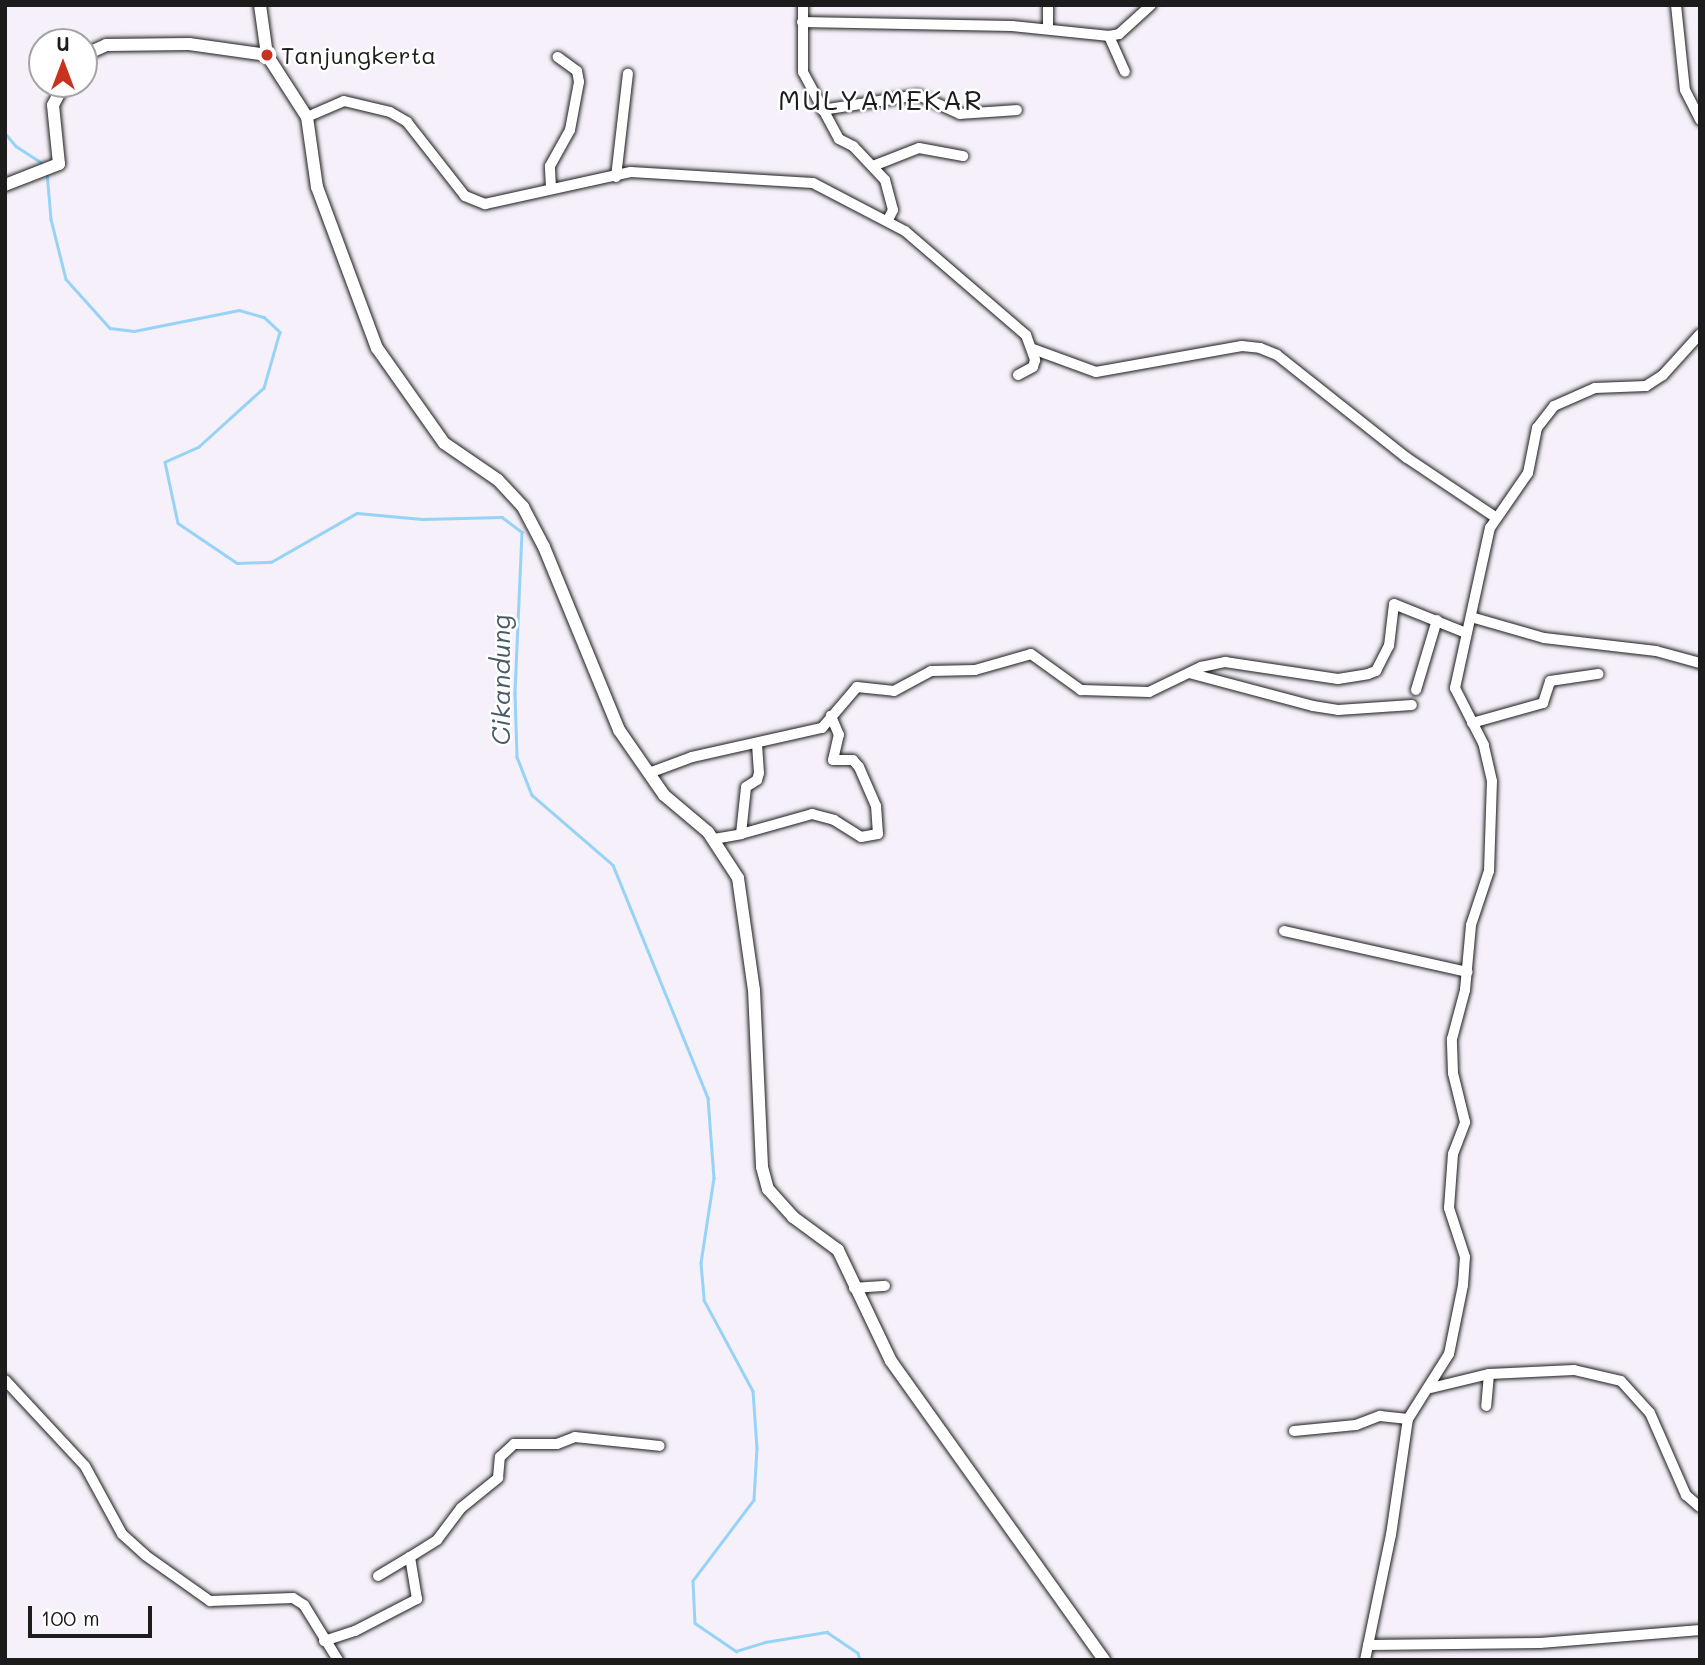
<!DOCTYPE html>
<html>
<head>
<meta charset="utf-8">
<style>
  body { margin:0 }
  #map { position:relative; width:1705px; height:1665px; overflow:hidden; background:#f5f0f9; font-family:Mali,sans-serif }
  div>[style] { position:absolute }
  .stream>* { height:2.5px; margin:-1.25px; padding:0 1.25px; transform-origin:1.25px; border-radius:1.25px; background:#96d3f6 }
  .roads { filter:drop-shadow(0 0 2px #1c1c1c) drop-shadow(0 0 2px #1c1c1c) }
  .minor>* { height:10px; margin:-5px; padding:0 5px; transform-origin:5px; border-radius:5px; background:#fff }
  .tertiary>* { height:12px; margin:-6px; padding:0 6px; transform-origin:6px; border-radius:6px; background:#fff }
  .dots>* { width:19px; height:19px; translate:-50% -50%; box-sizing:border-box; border:4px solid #fff; border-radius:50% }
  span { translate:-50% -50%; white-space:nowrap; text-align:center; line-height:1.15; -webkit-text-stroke:5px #fff; paint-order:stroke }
  .poi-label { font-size:24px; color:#1c1c1c }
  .left { translate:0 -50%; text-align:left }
  .water-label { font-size:26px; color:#475c68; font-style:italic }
  .quarter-label { font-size:28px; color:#1c1c1c; letter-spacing:2px }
  .frame { position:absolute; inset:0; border:7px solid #1c1c1c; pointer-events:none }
  .north { position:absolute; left:28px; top:28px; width:70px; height:70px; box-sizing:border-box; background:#fff; border:2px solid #a4a4a4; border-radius:50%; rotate:0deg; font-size:19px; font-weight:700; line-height:28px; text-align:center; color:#1c1c1c }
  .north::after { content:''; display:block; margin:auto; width:24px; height:32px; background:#c8321e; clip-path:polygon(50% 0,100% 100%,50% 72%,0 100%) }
  .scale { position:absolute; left:28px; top:1606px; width:124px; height:32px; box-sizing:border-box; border:4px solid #1c1c1c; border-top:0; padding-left:9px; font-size:21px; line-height:24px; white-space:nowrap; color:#1c1c1c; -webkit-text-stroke:5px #fff; paint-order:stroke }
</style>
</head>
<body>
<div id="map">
  <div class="stream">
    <div style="left:5px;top:133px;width:17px;rotate:50deg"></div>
    <div style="left:16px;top:146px;width:37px;rotate:33deg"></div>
    <div style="left:47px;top:172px;width:47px;rotate:85.1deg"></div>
    <div style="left:51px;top:219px;width:62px;rotate:76deg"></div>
    <div style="left:66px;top:279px;width:66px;rotate:48.1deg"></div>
    <div style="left:110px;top:328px;width:24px;rotate:7deg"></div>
    <div style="left:134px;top:331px;width:107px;rotate:-11.3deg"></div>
    <div style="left:239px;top:310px;width:26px;rotate:16deg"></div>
    <div style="left:264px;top:317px;width:22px;rotate:43deg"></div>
    <div style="left:280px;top:332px;width:58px;rotate:105.9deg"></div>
    <div style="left:264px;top:388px;width:88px;rotate:137.8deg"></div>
    <div style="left:199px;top:447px;width:37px;rotate:156deg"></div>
    <div style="left:165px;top:462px;width:62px;rotate:78deg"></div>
    <div style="left:178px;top:523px;width:71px;rotate:34.1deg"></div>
    <div style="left:237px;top:563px;width:34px;rotate:-2deg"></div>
    <div style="left:271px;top:562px;width:99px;rotate:-29.7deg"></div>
    <div style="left:357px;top:513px;width:65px;rotate:5.3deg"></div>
    <div style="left:422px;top:519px;width:80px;rotate:-1.4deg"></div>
    <div style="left:502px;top:517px;width:25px;rotate:37deg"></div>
    <div style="left:522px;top:532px;width:161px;rotate:92.5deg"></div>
    <div style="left:515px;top:693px;width:64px;rotate:88.2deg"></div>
    <div style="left:517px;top:757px;width:41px;rotate:68.5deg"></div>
    <div style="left:532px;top:795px;width:107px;rotate:40.8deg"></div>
    <div style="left:613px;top:865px;width:252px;rotate:67.8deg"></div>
    <div style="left:708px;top:1098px;width:80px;rotate:85.7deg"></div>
    <div style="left:714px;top:1178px;width:86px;rotate:98.7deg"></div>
    <div style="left:701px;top:1263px;width:37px;rotate:85deg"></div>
    <div style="left:704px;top:1300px;width:103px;rotate:61.7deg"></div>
    <div style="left:753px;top:1391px;width:57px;rotate:86deg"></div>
    <div style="left:757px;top:1448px;width:52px;rotate:93.3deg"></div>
    <div style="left:754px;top:1500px;width:101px;rotate:127deg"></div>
    <div style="left:693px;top:1581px;width:42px;rotate:87.3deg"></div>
    <div style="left:695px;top:1623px;width:50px;rotate:34.3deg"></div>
    <div style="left:736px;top:1651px;width:30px;rotate:-17deg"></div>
    <div style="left:765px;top:1642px;width:63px;rotate:-9.2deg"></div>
    <div style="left:827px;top:1632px;width:37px;rotate:34deg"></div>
    <div style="left:858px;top:1653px;width:7px;rotate:74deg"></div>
  </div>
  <div class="roads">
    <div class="minor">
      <div style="left:803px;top:5px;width:67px;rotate:90deg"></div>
      <div style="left:803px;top:72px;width:76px;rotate:61.8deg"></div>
      <div style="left:839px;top:139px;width:16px;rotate:27deg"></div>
      <div style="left:853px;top:146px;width:47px;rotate:46.7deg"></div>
      <div style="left:885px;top:180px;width:31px;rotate:75deg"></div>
      <div style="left:893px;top:210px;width:11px;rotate:117deg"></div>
      <div style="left:1048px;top:5px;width:24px;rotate:90deg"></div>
      <div style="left:1676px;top:5px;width:85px;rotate:84deg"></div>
      <div style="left:1685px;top:90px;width:34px;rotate:63deg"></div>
      <div style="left:802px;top:22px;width:210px;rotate:1.1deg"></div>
      <div style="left:1012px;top:26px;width:98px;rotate:5.9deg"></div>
      <div style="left:1109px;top:36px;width:10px;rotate:-11deg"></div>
      <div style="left:1119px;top:34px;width:43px;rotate:-42.2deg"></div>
      <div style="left:1109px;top:36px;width:39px;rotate:66deg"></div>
      <div style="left:822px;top:110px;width:97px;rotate:-8.9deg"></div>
      <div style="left:918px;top:95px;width:46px;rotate:24.3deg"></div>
      <div style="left:960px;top:114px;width:57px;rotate:-4deg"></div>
      <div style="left:307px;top:117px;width:40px;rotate:-23.4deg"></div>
      <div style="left:344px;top:101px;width:47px;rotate:13.4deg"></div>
      <div style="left:390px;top:112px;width:20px;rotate:30deg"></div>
      <div style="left:407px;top:122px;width:94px;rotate:51.9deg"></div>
      <div style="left:465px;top:196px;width:22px;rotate:22deg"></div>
      <div style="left:485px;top:204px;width:149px;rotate:-12.4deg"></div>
      <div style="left:631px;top:172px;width:182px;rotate:3.5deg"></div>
      <div style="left:813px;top:183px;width:104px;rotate:27.6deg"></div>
      <div style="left:905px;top:231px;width:160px;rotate:40.7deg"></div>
      <div style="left:1026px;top:335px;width:27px;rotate:70deg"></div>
      <div style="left:1035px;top:360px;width:7px;rotate:106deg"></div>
      <div style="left:1033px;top:367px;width:17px;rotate:152deg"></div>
      <div style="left:873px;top:166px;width:49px;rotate:-21.4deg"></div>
      <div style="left:919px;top:148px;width:45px;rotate:10.3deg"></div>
      <div style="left:616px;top:177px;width:104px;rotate:-83.4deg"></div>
      <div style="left:551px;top:188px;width:22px;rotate:-93deg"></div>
      <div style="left:550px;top:166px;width:41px;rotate:-60.9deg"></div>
      <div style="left:570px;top:130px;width:49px;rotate:-79.4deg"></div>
      <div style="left:579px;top:82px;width:11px;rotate:-100deg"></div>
      <div style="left:577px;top:71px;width:24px;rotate:-144deg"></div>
      <div style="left:1033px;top:349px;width:67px;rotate:20.1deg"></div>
      <div style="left:1096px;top:372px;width:148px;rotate:-10.1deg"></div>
      <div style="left:1242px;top:346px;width:18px;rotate:6deg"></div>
      <div style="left:1260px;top:348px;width:18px;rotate:22deg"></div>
      <div style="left:1277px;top:355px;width:166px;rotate:38.4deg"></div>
      <div style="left:1407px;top:458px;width:106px;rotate:33.8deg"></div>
      <div style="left:1471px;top:617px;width:76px;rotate:16deg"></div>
      <div style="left:1544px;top:638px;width:113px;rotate:6.6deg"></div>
      <div style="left:1656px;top:651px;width:46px;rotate:15.3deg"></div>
      <div style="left:1189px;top:673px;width:128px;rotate:14.9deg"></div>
      <div style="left:1313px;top:706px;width:25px;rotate:9deg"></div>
      <div style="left:1338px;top:710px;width:74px;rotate:-3.9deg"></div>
      <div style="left:1416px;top:690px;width:73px;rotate:-73.3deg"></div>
      <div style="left:1472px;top:723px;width:74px;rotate:-15.7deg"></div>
      <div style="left:1543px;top:703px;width:23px;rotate:-72deg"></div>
      <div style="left:1550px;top:681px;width:49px;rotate:-8.3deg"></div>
      <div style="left:649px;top:773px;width:46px;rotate:-20.4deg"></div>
      <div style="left:692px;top:757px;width:133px;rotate:-12.6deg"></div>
      <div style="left:822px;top:728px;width:54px;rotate:-49.5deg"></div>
      <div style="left:857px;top:687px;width:37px;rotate:6deg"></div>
      <div style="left:894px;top:691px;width:42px;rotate:-28.4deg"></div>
      <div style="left:931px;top:671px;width:44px;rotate:-1.3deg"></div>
      <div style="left:975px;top:670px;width:58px;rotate:-15.9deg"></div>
      <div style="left:1031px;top:654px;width:62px;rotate:35.8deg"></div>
      <div style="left:1081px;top:690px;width:68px;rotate:1.7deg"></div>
      <div style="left:1149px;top:692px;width:58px;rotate:-25.7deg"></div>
      <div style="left:1201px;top:667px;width:25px;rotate:-12deg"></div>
      <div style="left:1225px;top:662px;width:114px;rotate:8.6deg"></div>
      <div style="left:1338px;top:679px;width:30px;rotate:-9deg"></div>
      <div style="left:1368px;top:674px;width:9px;rotate:-21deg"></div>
      <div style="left:1376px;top:671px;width:28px;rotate:-63deg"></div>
      <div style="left:1389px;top:646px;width:42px;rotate:-83.2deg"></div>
      <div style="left:1394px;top:604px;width:78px;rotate:21.9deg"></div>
      <div style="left:741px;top:834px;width:74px;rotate:-15.7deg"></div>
      <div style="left:812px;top:814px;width:23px;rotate:15deg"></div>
      <div style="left:834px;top:820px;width:32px;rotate:32deg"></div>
      <div style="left:861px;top:837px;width:17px;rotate:-10deg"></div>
      <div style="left:878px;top:834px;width:28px;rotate:-94deg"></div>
      <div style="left:876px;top:806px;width:43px;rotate:-113.6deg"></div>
      <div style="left:859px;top:767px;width:9px;rotate:-131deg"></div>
      <div style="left:853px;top:760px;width:20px;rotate:180deg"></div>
      <div style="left:833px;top:760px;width:26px;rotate:-77deg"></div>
      <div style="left:839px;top:735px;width:21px;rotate:-113deg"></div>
      <div style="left:714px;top:839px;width:27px;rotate:-10deg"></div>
      <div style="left:741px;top:834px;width:47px;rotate:-83.9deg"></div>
      <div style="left:746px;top:787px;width:13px;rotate:-32deg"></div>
      <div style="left:757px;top:780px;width:7px;rotate:-74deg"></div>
      <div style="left:759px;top:773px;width:30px;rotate:-94deg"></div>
      <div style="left:1284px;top:931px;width:188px;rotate:12.6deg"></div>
      <div style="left:854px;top:1288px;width:31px;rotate:-4deg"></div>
      <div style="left:1489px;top:1374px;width:85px;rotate:-2.7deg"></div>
      <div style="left:1574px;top:1370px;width:48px;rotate:13.2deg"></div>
      <div style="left:1621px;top:1381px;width:43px;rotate:47.8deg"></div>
      <div style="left:1650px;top:1413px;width:90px;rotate:66.3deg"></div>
      <div style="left:1686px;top:1495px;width:18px;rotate:41deg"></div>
      <div style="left:5px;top:1380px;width:117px;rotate:47.1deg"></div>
      <div style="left:85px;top:1466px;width:77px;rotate:61.4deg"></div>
      <div style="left:122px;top:1534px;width:31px;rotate:42deg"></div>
      <div style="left:145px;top:1555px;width:80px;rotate:35.3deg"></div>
      <div style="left:210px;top:1601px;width:83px;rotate:-2.1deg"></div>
      <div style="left:293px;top:1598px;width:13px;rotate:32deg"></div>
      <div style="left:304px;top:1605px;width:65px;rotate:58.3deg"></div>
      <div style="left:1431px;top:1388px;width:60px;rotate:-13.6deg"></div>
      <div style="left:1489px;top:1374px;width:32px;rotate:95deg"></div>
      <div style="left:1294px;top:1431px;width:62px;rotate:-5.5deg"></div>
      <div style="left:1356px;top:1425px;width:26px;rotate:-21deg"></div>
      <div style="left:1380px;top:1416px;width:28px;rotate:6deg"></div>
      <div style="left:378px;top:1576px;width:37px;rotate:-31deg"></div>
      <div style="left:324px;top:1641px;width:33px;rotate:-18deg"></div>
      <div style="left:355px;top:1631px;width:70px;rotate:-27.3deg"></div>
      <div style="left:417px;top:1599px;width:43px;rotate:-99.5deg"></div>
      <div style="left:410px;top:1557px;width:32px;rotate:-32deg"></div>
      <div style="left:437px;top:1540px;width:40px;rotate:-53deg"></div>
      <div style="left:461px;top:1508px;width:48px;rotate:-39deg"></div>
      <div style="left:498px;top:1478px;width:21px;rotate:-85deg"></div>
      <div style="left:500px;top:1457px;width:19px;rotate:-43deg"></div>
      <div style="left:514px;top:1444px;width:43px"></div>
      <div style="left:557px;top:1444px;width:19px;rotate:-21deg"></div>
      <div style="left:575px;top:1437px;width:85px;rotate:6deg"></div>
      <div style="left:1368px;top:1645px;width:172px;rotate:-0.7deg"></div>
      <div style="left:1540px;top:1643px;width:161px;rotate:-4.6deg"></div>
      <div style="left:1365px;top:1660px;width:128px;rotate:-78.3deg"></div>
      <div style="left:1391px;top:1535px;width:117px;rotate:-81.7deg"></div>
      <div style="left:1408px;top:1419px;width:77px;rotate:-57.8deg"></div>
      <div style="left:1449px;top:1354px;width:70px;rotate:-78.5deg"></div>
      <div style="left:1463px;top:1285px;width:28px;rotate:-86deg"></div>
      <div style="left:1465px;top:1257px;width:52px;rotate:-108.1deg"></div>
      <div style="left:1449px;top:1208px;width:54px;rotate:-85.8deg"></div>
      <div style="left:1453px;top:1154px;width:34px;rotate:-69deg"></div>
      <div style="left:1465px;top:1122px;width:50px;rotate:-103.8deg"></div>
      <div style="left:1453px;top:1073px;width:34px;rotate:-92deg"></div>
      <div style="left:1452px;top:1039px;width:51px;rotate:-75.1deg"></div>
      <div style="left:1465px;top:990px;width:65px;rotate:-84.7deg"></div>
      <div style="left:1471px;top:925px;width:57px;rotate:-71.6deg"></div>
      <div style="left:1489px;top:871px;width:90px;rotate:-88.1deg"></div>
      <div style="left:1492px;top:781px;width:37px;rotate:-103deg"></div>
      <div style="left:1484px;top:745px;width:64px;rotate:-117deg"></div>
      <div style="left:1455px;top:688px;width:164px;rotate:-77.7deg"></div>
      <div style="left:1490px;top:528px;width:67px;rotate:-55.4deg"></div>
      <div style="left:1528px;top:473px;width:46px;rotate:-78.7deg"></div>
      <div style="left:1537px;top:428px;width:28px;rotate:-52deg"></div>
      <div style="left:1554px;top:406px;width:45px;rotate:-23.7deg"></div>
      <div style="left:1595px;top:388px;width:51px;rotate:-2.2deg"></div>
      <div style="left:1646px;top:386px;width:20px;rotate:-33deg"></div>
      <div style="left:1663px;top:375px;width:55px;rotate:-47.9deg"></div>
    </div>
    <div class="tertiary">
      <div style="left:260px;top:5px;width:50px;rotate:82deg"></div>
      <div style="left:267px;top:55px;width:74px;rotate:57.2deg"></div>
      <div style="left:307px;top:117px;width:71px;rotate:81.9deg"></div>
      <div style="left:317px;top:187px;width:172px;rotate:69.6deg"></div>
      <div style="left:377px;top:348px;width:116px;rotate:54.8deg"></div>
      <div style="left:444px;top:443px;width:65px;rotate:34.4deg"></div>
      <div style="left:498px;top:480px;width:37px;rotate:47deg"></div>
      <div style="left:523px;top:507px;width:45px;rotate:62.3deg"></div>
      <div style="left:544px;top:547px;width:198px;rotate:67.7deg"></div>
      <div style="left:619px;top:730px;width:79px;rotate:55.3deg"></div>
      <div style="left:664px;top:795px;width:57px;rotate:40.1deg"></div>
      <div style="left:708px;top:832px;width:55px;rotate:56.9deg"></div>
      <div style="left:738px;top:878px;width:113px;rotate:81.9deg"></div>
      <div style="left:754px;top:990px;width:177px;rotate:87.4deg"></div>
      <div style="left:762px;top:1167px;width:23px;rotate:75deg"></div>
      <div style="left:768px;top:1189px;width:38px;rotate:48deg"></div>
      <div style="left:793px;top:1217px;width:56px;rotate:36.3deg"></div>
      <div style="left:838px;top:1250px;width:123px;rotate:64.5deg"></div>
      <div style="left:891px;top:1361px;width:367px;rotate:54.5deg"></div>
      <div style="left:84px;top:55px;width:24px;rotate:-24deg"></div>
      <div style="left:106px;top:45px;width:83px;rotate:-0.7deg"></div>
      <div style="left:189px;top:44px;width:79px;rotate:8deg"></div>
      <div style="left:5px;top:185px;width:58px;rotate:-21.3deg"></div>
      <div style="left:59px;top:164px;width:59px;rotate:-95.8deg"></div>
      <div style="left:53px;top:105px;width:24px;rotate:-62deg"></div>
    </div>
  </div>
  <div class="dots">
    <div style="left:267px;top:55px;background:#c8321e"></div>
  </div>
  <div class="poi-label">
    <span class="left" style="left:281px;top:55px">Tanjungkerta</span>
  </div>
  <div class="water-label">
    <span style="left:501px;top:680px;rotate:-90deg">Cikandung</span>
  </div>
  <div class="quarter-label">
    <span style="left:881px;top:99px">MULYAMEKAR</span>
  </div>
  <div class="frame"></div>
  <div class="north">U</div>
  <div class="scale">100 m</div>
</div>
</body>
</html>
